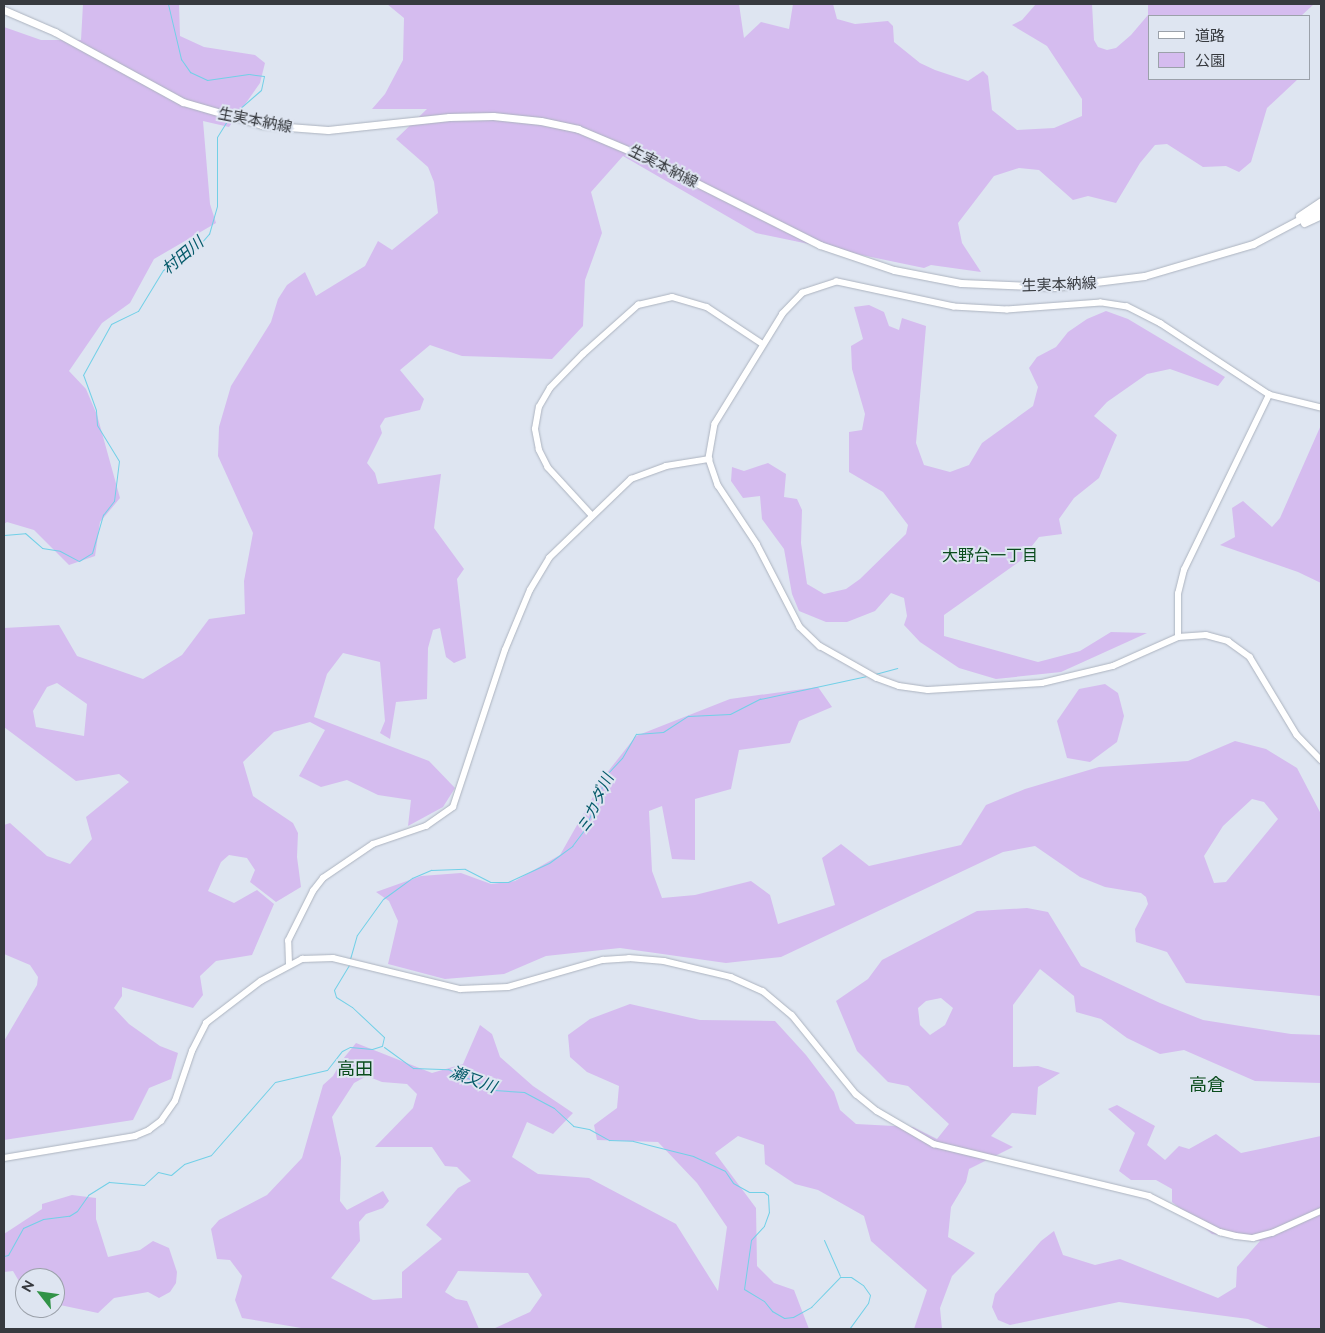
<!DOCTYPE html>
<html>
<head>
<meta charset="utf-8">
<style>
  body { margin:0 }
  #map { position:relative; width:1325px; height:1333px; overflow:hidden; background:#dee5f1; font-family:Raleway,"Noto Sans JP",sans-serif }
  div>[style] { position:absolute }
  .green>* { inset:0; background:#d5bcef }
  .stream>* { height:1px; margin:-0.5px; padding:0 0.5px; transform-origin:0.5px; border-radius:0.5px; background:#72d0e7 }
  .roads { filter:drop-shadow(0 0 1px #acb3bf) drop-shadow(0 0 1px #acb3bf) }
  .tertiary>* { height:5.5px; margin:-2.75px; padding:0 2.75px; transform-origin:2.75px; border-radius:2.75px; background:#fff }
  .primary>* { height:7px; margin:-3.5px; padding:0 3.5px; transform-origin:3.5px; border-radius:3.5px; background:#fff }
  span { translate:-50% -50%; white-space:nowrap; text-align:center; line-height:1.15; -webkit-text-stroke:4px #dee5f1; paint-order:stroke }
  .street-label { font-size:15px; color:#373a3f }
  .water-label { font-size:16px; color:#035969; font-style:italic }
  .neighbourhood-label { font-size:16px; color:#0a4c1d }
  .quarter-label { font-size:18px; color:#0a4c1d }
  .frame { position:absolute; inset:0; border:5px solid #373a3f; pointer-events:none }
  .legend { position:absolute; left:1148px; top:15px; width:162px; height:65px; box-sizing:border-box; background:#dee5f1; border:1px solid #9ba1aa; margin:0; padding:6px 9px; list-style:none; font-size:15px; color:#373a3f }
  .legend li { display:flex; align-items:center; gap:10px; height:25px }
  .legend b { width:25px; border:1px solid #9ba1aa }
  .north { position:absolute; left:15px; top:1268px; width:50px; height:50px; box-sizing:border-box; background:#dee5f1; border:1px solid #9ba1aa; border-radius:50%; rotate:300deg; font-size:14px; font-weight:700; line-height:20px; text-align:center; color:#373a3f }
  .north::after { content:''; display:block; margin:auto; width:18px; height:22px; background:#319347; clip-path:polygon(50% 0,100% 100%,50% 72%,0 100%) }
</style>
</head>
<body>
<div id="map">
  <div class="green">
    <div style="clip-path:polygon(83px 4px,179px 4px,180px 36px,204px 47px,255px 55px,265px 63px,260px 83px,229px 127px,203px 121px,210px 204px,216px 223px,154px 259px,130px 303px,102px 323px,69px 371px,86px 389px,97px 415px,120px 498px,100px 522px,95px 556px,69px 565px,34px 530px,7px 522px,4px 524px,4px 27px,41px 40px,81px 40px)"></div>
    <div style="clip-path:polygon(evenodd,387px 4px,739px 4px,744px 38px,761px 22px,789px 29px,793px 4px,833px 4px,837px 19px,855px 24px,888px 21px,893px 26px,894px 42px,920px 63px,935px 70px,968px 81px,983px 71px,988px 76px,992px 110px,1017px 130px,1054px 128px,1082px 116px,1082px 99px,1047px 46px,1012px 25px,1022px 20px,1036px 4px,1092px 4px,1094px 40px,1098px 47px,1107px 50px,1116px 48px,1131px 35px,1148px 15px,1148px 4px,1314px 4px,1301px 16px,1149px 16px,1149px 79px,1298px 79px,1267px 108px,1251px 162px,1239px 172px,1226px 166px,1203px 167px,1167px 144px,1155px 145px,1140px 163px,1116px 203px,1088px 196px,1073px 200px,1039px 170px,1019px 168px,994px 176px,958px 223px,962px 243px,981px 272px,931px 265px,924px 268px,756px 233px,623px 156px,591px 192px,602px 233px,585px 280px,583px 326px,552px 359px,462px 356px,430px 345px,400px 370px,424px 399px,420px 410px,385px 418px,380px 426px,382px 433px,367px 463px,375px 473px,378px 484px,441px 474px,434px 528px,464px 569px,457px 579px,466px 658px,454px 663px,446px 657px,440px 628px,433px 630px,428px 648px,427px 699px,396px 702px,390px 739px,380px 733px,385px 721px,380px 662px,343px 653px,327px 674px,314px 717px,429px 761px,455px 788px,443px 807px,408px 826px,411px 800px,378px 795px,347px 780px,321px 787px,299px 776px,325px 730px,310px 722px,274px 732px,243px 762px,253px 796px,293px 823px,298px 833px,297px 857px,301px 887px,276px 902px,250px 882px,255px 870px,247px 858px,229px 855px,221px 862px,208px 891px,234px 903px,257px 890px,274px 904px,252px 955px,216px 961px,200px 976px,203px 995px,193px 1008px,122px 987px,122px 996px,114px 1008px,129px 1024px,160px 1046px,178px 1053px,171px 1079px,149px 1088px,133px 1120px,4px 1140px,4px 1041px,37px 985px,38px 977px,30px 965px,4px 954px,4px 825px,10px 823px,47px 856px,70px 864px,92px 839px,86px 817px,129px 782px,119px 774px,76px 781px,4px 727px,4px 628px,59px 625px,77px 656px,143px 679px,182px 655px,209px 619px,245px 614px,244px 581px,253px 533px,218px 456px,219px 427px,231px 386px,271px 322px,278px 299px,287px 285px,305px 272px,316px 296px,365px 266px,378px 241px,392px 250px,438px 213px,434px 182px,428px 167px,396px 139px,427px 109px,372px 109px,385px 94px,403px 60px,404px 18px,387px 4px,57px 683px,87px 704px,84px 736px,36px 727px,33px 711px,47px 687px,57px 683px)"></div>
    <div style="clip-path:polygon(869px 305px,884px 312px,889px 326px,899px 330px,902px 318px,926px 326px,916px 443px,924px 465px,950px 472px,969px 465px,982px 443px,1033px 406px,1038px 387px,1029px 368px,1037px 357px,1056px 347px,1068px 332px,1087px 319px,1106px 311px,1128px 319px,1225px 377px,1218px 386px,1170px 369px,1147px 374px,1107px 402px,1094px 416px,1117px 435px,1099px 478px,1074px 498px,1059px 519px,1062px 534px,1039px 537px,1020px 561px,944px 615px,944px 636px,1038px 662px,1080px 651px,1111px 632px,1147px 633px,1061px 672px,996px 679px,959px 668px,920px 642px,904px 625px,907px 616px,904px 598px,891px 593px,875px 611px,847px 622px,826px 622px,799px 611px,792px 594px,784px 549px,762px 519px,760px 496px,743px 498px,731px 481px,732px 467px,744px 471px,768px 463px,786px 474px,784px 497px,797px 499px,802px 510px,801px 543px,807px 584px,824px 594px,846px 589px,860px 579px,906px 534px,908px 525px,883px 492px,849px 472px,849px 432px,862px 430px,865px 414px,852px 369px,851px 346px,863px 339px,854px 307px)"></div>
    <div style="clip-path:polygon(1321px 425px,1321px 583px,1298px 572px,1220px 545px,1235px 537px,1232px 508px,1243px 501px,1272px 527px,1280px 518px)"></div>
    <div style="clip-path:polygon(1105px 684px,1118px 693px,1124px 716px,1117px 742px,1090px 762px,1067px 758px,1057px 721px,1079px 689px)"></div>
    <div style="clip-path:polygon(evenodd,818px 687px,832px 707px,799px 721px,790px 743px,739px 750px,731px 789px,695px 799px,695px 860px,672px 859px,662px 806px,649px 811px,652px 871px,662px 898px,695px 895px,751px 881px,770px 895px,778px 924px,835px 905px,822px 858px,841px 844px,869px 866px,961px 845px,986px 805px,1025px 789px,1099px 767px,1188px 761px,1235px 741px,1266px 749px,1297px 768px,1321px 814px,1321px 996px,1186px 983px,1167px 952px,1136px 942px,1135px 929px,1148px 904px,1146px 897px,1141px 893px,1105px 887px,1080px 877px,1035px 846px,1003px 852px,781px 957px,726px 963px,620px 948px,546px 956px,504px 974px,445px 979px,388px 964px,398px 921px,389px 901px,376px 892px,421px 876px,461px 873px,491px 884px,515px 881px,560px 855px,606px 774px,636px 736px,730px 699px,818px 687px,1252px 799px,1264px 802px,1278px 819px,1226px 882px,1214px 883px,1204px 856px,1223px 826px,1252px 799px)"></div>
    <div style="clip-path:polygon(evenodd,1027px 908px,1048px 912px,1081px 966px,1160px 1003px,1203px 1020px,1291px 1034px,1321px 1035px,1321px 1083px,1255px 1081px,1184px 1050px,1160px 1054px,1127px 1038px,1101px 1019px,1076px 1012px,1074px 996px,1040px 969px,1013px 1005px,1013px 1067px,1038px 1066px,1060px 1073px,1038px 1087px,1036px 1115px,1012px 1113px,991px 1136px,1013px 1147px,969px 1169px,966px 1182px,951px 1207px,948px 1237px,975px 1253px,952px 1276px,940px 1308px,942px 1329px,914px 1329px,927px 1290px,871px 1241px,864px 1216px,818px 1190px,795px 1184px,765px 1164px,764px 1145px,738px 1136px,715px 1153px,756px 1208px,757px 1266px,774px 1283px,794px 1290px,809px 1329px,493px 1329px,530px 1312px,542px 1295px,528px 1273px,458px 1271px,445px 1292px,456px 1299px,467px 1301px,479px 1329px,307px 1329px,242px 1318px,235px 1300px,242px 1276px,230px 1260px,217px 1259px,211px 1229px,219px 1220px,267px 1195px,302px 1158px,323px 1085px,333px 1076px,343px 1059px,356px 1043px,432px 1073px,463px 1064px,480px 1025px,492px 1034px,500px 1057px,533px 1086px,573px 1113px,553px 1134px,527px 1122px,512px 1157px,538px 1174px,589px 1178px,676px 1224px,718px 1291px,727px 1227px,697px 1183px,658px 1142px,597px 1140px,594px 1125px,617px 1108px,619px 1086px,587px 1072px,570px 1057px,568px 1035px,590px 1019px,630px 1004px,700px 1020px,775px 1021px,806px 1055px,834px 1092px,840px 1110px,856px 1124px,913px 1127px,937px 1139px,949px 1124px,908px 1086px,888px 1082px,857px 1051px,836px 1001px,868px 979px,882px 960px,977px 911px,1027px 908px,941px 998px,953px 1008px,945px 1025px,930px 1035px,920px 1025px,918px 1008px,926px 1001px,941px 998px,1027px 908px,367px 1076px,382px 1082px,407px 1084px,417px 1094px,413px 1108px,375px 1147px,432px 1147px,445px 1166px,457px 1167px,471px 1181px,458px 1188px,426px 1225px,442px 1239px,402px 1272px,402px 1298px,373px 1300px,331px 1278px,360px 1241px,359px 1222px,366px 1214px,383px 1208px,389px 1201px,383px 1191px,347px 1210px,340px 1201px,341px 1158px,332px 1117px,354px 1083px,367px 1076px)"></div>
    <div style="clip-path:polygon(1117px 1105px,1155px 1126px,1147px 1145px,1165px 1160px,1179px 1146px,1189px 1149px,1216px 1134px,1241px 1153px,1321px 1136px,1321px 1329px,1271px 1329px,1248px 1319px,1119px 1302px,1010px 1325px,998px 1320px,992px 1307px,995px 1294px,1041px 1241px,1054px 1231px,1063px 1255px,1095px 1265px,1120px 1259px,1218px 1298px,1236px 1287px,1237px 1267px,1260px 1241px,1212px 1234px,1172px 1202px,1172px 1189px,1156px 1180px,1131px 1180px,1119px 1171px,1135px 1133px,1108px 1109px)"></div>
    <div style="clip-path:polygon(72px 1195px,96px 1198px,96px 1219px,108px 1257px,140px 1250px,153px 1241px,169px 1248px,177px 1272px,176px 1283px,170px 1292px,159px 1298px,148px 1292px,114px 1298px,98px 1313px,60px 1305px,55px 1301px,55px 1278px,25px 1278px,25px 1285px,20px 1283px,13px 1271px,4px 1272px,4px 1234px,42px 1209px,42px 1204px)"></div>
  </div>
  <div class="stream">
    <div style="left:168px;top:4px;width:57px;rotate:76.7deg"></div>
    <div style="left:181px;top:59px;width:16px;rotate:55deg"></div>
    <div style="left:190px;top:72px;width:19px;rotate:25deg"></div>
    <div style="left:207px;top:80px;width:42px;rotate:-8.1deg"></div>
    <div style="left:249px;top:74px;width:15px;rotate:8deg"></div>
    <div style="left:264px;top:76px;width:14px;rotate:102deg"></div>
    <div style="left:261px;top:90px;width:37px;rotate:139deg"></div>
    <div style="left:4px;top:535px;width:21px;rotate:-5deg"></div>
    <div style="left:25px;top:533px;width:23px;rotate:41deg"></div>
    <div style="left:42px;top:548px;width:18px;rotate:9deg"></div>
    <div style="left:60px;top:551px;width:21px;rotate:28deg"></div>
    <div style="left:79px;top:561px;width:15px;rotate:-32deg"></div>
    <div style="left:92px;top:553px;width:40px;rotate:-74deg"></div>
    <div style="left:103px;top:515px;width:18px;rotate:-52deg"></div>
    <div style="left:114px;top:501px;width:40px;rotate:-82.9deg"></div>
    <div style="left:119px;top:461px;width:42px;rotate:-121.4deg"></div>
    <div style="left:97px;top:425px;width:15px;rotate:-94deg"></div>
    <div style="left:96px;top:410px;width:37px;rotate:-110deg"></div>
    <div style="left:83px;top:375px;width:58px;rotate:-61.2deg"></div>
    <div style="left:111px;top:324px;width:30px;rotate:-26deg"></div>
    <div style="left:138px;top:311px;width:48px;rotate:-58.6deg"></div>
    <div style="left:163px;top:270px;width:36px;rotate:-32deg"></div>
    <div style="left:194px;top:251px;width:23px;rotate:-49deg"></div>
    <div style="left:209px;top:234px;width:29px;rotate:-74deg"></div>
    <div style="left:217px;top:206px;width:69px;rotate:-90deg"></div>
    <div style="left:217px;top:137px;width:22px;rotate:-58deg"></div>
    <div style="left:875px;top:674px;width:23px;rotate:-15deg"></div>
    <div style="left:350px;top:959px;width:25px;rotate:-74deg"></div>
    <div style="left:357px;top:935px;width:44px;rotate:-54.2deg"></div>
    <div style="left:383px;top:899px;width:36px;rotate:-36deg"></div>
    <div style="left:412px;top:878px;width:21px;rotate:-23deg"></div>
    <div style="left:431px;top:870px;width:34px;rotate:-2deg"></div>
    <div style="left:465px;top:869px;width:28px;rotate:27deg"></div>
    <div style="left:490px;top:882px;width:18px"></div>
    <div style="left:508px;top:882px;width:45px;rotate:-24.9deg"></div>
    <div style="left:549px;top:863px;width:29px;rotate:-36deg"></div>
    <div style="left:572px;top:846px;width:21px;rotate:-53deg"></div>
    <div style="left:585px;top:829px;width:59px;rotate:-68.2deg"></div>
    <div style="left:607px;top:774px;width:22px;rotate:-47deg"></div>
    <div style="left:622px;top:758px;width:28px;rotate:-60deg"></div>
    <div style="left:636px;top:734px;width:27px;rotate:-4deg"></div>
    <div style="left:663px;top:732px;width:30px;rotate:-33deg"></div>
    <div style="left:688px;top:716px;width:42px;rotate:-2.7deg"></div>
    <div style="left:730px;top:714px;width:34px;rotate:-27deg"></div>
    <div style="left:760px;top:699px;width:108px;rotate:-12.2deg"></div>
    <div style="left:349px;top:965px;width:29px;rotate:121deg"></div>
    <div style="left:334px;top:990px;width:7px;rotate:74deg"></div>
    <div style="left:336px;top:997px;width:19px;rotate:32deg"></div>
    <div style="left:352px;top:1007px;width:44px;rotate:43.2deg"></div>
    <div style="left:384px;top:1037px;width:9px;rotate:103deg"></div>
    <div style="left:384px;top:1047px;width:36px;rotate:36deg"></div>
    <div style="left:413px;top:1068px;width:35px;rotate:2deg"></div>
    <div style="left:448px;top:1069px;width:51px;rotate:24.5deg"></div>
    <div style="left:494px;top:1090px;width:30px;rotate:4deg"></div>
    <div style="left:524px;top:1092px;width:34px;rotate:28deg"></div>
    <div style="left:554px;top:1108px;width:26px;rotate:43deg"></div>
    <div style="left:573px;top:1126px;width:16px;rotate:11deg"></div>
    <div style="left:589px;top:1129px;width:23px;rotate:29deg"></div>
    <div style="left:609px;top:1140px;width:24px;rotate:2deg"></div>
    <div style="left:633px;top:1141px;width:62px;rotate:14deg"></div>
    <div style="left:693px;top:1156px;width:35px;rotate:25deg"></div>
    <div style="left:725px;top:1171px;width:14px;rotate:56deg"></div>
    <div style="left:733px;top:1183px;width:18px;rotate:29deg"></div>
    <div style="left:749px;top:1192px;width:15px"></div>
    <div style="left:764px;top:1192px;width:5px;rotate:37deg"></div>
    <div style="left:768px;top:1195px;width:17px;rotate:87deg"></div>
    <div style="left:769px;top:1212px;width:15px;rotate:110deg"></div>
    <div style="left:764px;top:1226px;width:19px;rotate:133deg"></div>
    <div style="left:751px;top:1240px;width:49px;rotate:98.1deg"></div>
    <div style="left:744px;top:1289px;width:23px;rotate:31deg"></div>
    <div style="left:764px;top:1301px;width:13px;rotate:51deg"></div>
    <div style="left:772px;top:1311px;width:14px;rotate:30deg"></div>
    <div style="left:784px;top:1318px;width:9px;rotate:-6deg"></div>
    <div style="left:793px;top:1317px;width:21px;rotate:-29deg"></div>
    <div style="left:811px;top:1307px;width:42px;rotate:-46deg"></div>
    <div style="left:840px;top:1277px;width:11px"></div>
    <div style="left:851px;top:1277px;width:14px;rotate:34deg"></div>
    <div style="left:863px;top:1285px;width:12px;rotate:55deg"></div>
    <div style="left:870px;top:1295px;width:8px;rotate:104deg"></div>
    <div style="left:868px;top:1303px;width:32px;rotate:126deg"></div>
    <div style="left:824px;top:1240px;width:39px;rotate:66deg"></div>
    <div style="left:4px;top:1256px;width:4px;rotate:-14deg"></div>
    <div style="left:8px;top:1255px;width:31px;rotate:-61deg"></div>
    <div style="left:23px;top:1228px;width:22px;rotate:-24deg"></div>
    <div style="left:43px;top:1219px;width:26px;rotate:-7deg"></div>
    <div style="left:69px;top:1216px;width:9px;rotate:-32deg"></div>
    <div style="left:77px;top:1211px;width:19px;rotate:-55deg"></div>
    <div style="left:88px;top:1195px;width:25px;rotate:-32deg"></div>
    <div style="left:109px;top:1182px;width:35px;rotate:5deg"></div>
    <div style="left:144px;top:1185px;width:19px;rotate:-43deg"></div>
    <div style="left:158px;top:1172px;width:13px;rotate:13deg"></div>
    <div style="left:171px;top:1175px;width:17px;rotate:-40deg"></div>
    <div style="left:184px;top:1164px;width:28px;rotate:-18deg"></div>
    <div style="left:211px;top:1155px;width:97px;rotate:-48.8deg"></div>
    <div style="left:275px;top:1082px;width:53px;rotate:-13deg"></div>
    <div style="left:327px;top:1070px;width:24px;rotate:-52deg"></div>
    <div style="left:342px;top:1051px;width:9px;rotate:-27deg"></div>
    <div style="left:350px;top:1047px;width:22px;rotate:5deg"></div>
    <div style="left:372px;top:1049px;width:10px;rotate:-17deg"></div>
  </div>
  <div class="roads">
    <div class="tertiary">
      <div style="left:1321px;top:408px;width:54px;rotate:-166deg"></div>
      <div style="left:1269px;top:395px;width:129px;rotate:-146.7deg"></div>
      <div style="left:1161px;top:324px;width:38px;rotate:-153deg"></div>
      <div style="left:1127px;top:307px;width:26px;rotate:-171deg"></div>
      <div style="left:1101px;top:303px;width:94px;rotate:175.7deg"></div>
      <div style="left:1007px;top:310px;width:53px;rotate:-176.8deg"></div>
      <div style="left:954px;top:307px;width:120px;rotate:-167.9deg"></div>
      <div style="left:837px;top:282px;width:36px;rotate:162deg"></div>
      <div style="left:803px;top:293px;width:29px;rotate:134deg"></div>
      <div style="left:783px;top:314px;width:129px;rotate:121.7deg"></div>
      <div style="left:715px;top:424px;width:36px;rotate:100deg"></div>
      <div style="left:709px;top:459px;width:28px;rotate:71deg"></div>
      <div style="left:718px;top:485px;width:71px;rotate:56.5deg"></div>
      <div style="left:757px;top:544px;width:93px;rotate:62.6deg"></div>
      <div style="left:800px;top:627px;width:28px;rotate:44deg"></div>
      <div style="left:820px;top:646px;width:65px;rotate:29.3deg"></div>
      <div style="left:877px;top:678px;width:23px;rotate:20deg"></div>
      <div style="left:899px;top:686px;width:29px;rotate:8deg"></div>
      <div style="left:928px;top:690px;width:114px;rotate:-3.5deg"></div>
      <div style="left:1042px;top:683px;width:73px;rotate:-13.5deg"></div>
      <div style="left:1113px;top:666px;width:71px;rotate:-24deg"></div>
      <div style="left:1178px;top:637px;width:28px;rotate:-4deg"></div>
      <div style="left:1206px;top:635px;width:23px;rotate:15deg"></div>
      <div style="left:1228px;top:641px;width:27px;rotate:36deg"></div>
      <div style="left:1250px;top:657px;width:91px;rotate:58.9deg"></div>
      <div style="left:1297px;top:735px;width:35px;rotate:46deg"></div>
      <div style="left:591px;top:515px;width:64px;rotate:-132.5deg"></div>
      <div style="left:548px;top:468px;width:20px;rotate:-117deg"></div>
      <div style="left:539px;top:450px;width:21px;rotate:-101deg"></div>
      <div style="left:535px;top:429px;width:22px;rotate:-80deg"></div>
      <div style="left:539px;top:407px;width:22px;rotate:-60deg"></div>
      <div style="left:550px;top:388px;width:47px;rotate:-45.9deg"></div>
      <div style="left:583px;top:354px;width:74px;rotate:-41.7deg"></div>
      <div style="left:638px;top:305px;width:35px;rotate:-13deg"></div>
      <div style="left:672px;top:297px;width:36px;rotate:16deg"></div>
      <div style="left:707px;top:307px;width:67px;rotate:33.5deg"></div>
      <div style="left:1178px;top:637px;width:43px;rotate:-90deg"></div>
      <div style="left:1178px;top:594px;width:25px;rotate:-76deg"></div>
      <div style="left:1184px;top:570px;width:195px;rotate:-64.1deg"></div>
      <div style="left:289px;top:964px;width:23px;rotate:-92deg"></div>
      <div style="left:288px;top:941px;width:56px;rotate:-63.4deg"></div>
      <div style="left:313px;top:891px;width:16px;rotate:-52deg"></div>
      <div style="left:323px;top:878px;width:60px;rotate:-34.2deg"></div>
      <div style="left:373px;top:844px;width:56px;rotate:-18.8deg"></div>
      <div style="left:426px;top:826px;width:33px;rotate:-35deg"></div>
      <div style="left:453px;top:807px;width:165px;rotate:-71.7deg"></div>
      <div style="left:505px;top:650px;width:65px;rotate:-67.4deg"></div>
      <div style="left:530px;top:590px;width:37px;rotate:-59deg"></div>
      <div style="left:549px;top:558px;width:114px;rotate:-43.9deg"></div>
      <div style="left:631px;top:479px;width:37px;rotate:-20deg"></div>
      <div style="left:666px;top:466px;width:44px;rotate:-9.2deg"></div>
      <div style="left:4px;top:1158px;width:133px;rotate:-9.5deg"></div>
      <div style="left:135px;top:1136px;width:15px;rotate:-23deg"></div>
      <div style="left:149px;top:1130px;width:15px;rotate:-37deg"></div>
      <div style="left:161px;top:1121px;width:24px;rotate:-55deg"></div>
      <div style="left:175px;top:1101px;width:53px;rotate:-71.2deg"></div>
      <div style="left:192px;top:1051px;width:31px;rotate:-63deg"></div>
      <div style="left:206px;top:1023px;width:69px;rotate:-37.4deg"></div>
      <div style="left:261px;top:981px;width:47px;rotate:-28.2deg"></div>
      <div style="left:302px;top:959px;width:31px;rotate:-2deg"></div>
      <div style="left:333px;top:958px;width:131px;rotate:13.7deg"></div>
      <div style="left:460px;top:989px;width:48px;rotate:-2.4deg"></div>
      <div style="left:508px;top:987px;width:99px;rotate:-15.9deg"></div>
      <div style="left:603px;top:960px;width:26px;rotate:-4deg"></div>
      <div style="left:629px;top:958px;width:35px;rotate:5deg"></div>
      <div style="left:664px;top:961px;width:69px;rotate:13.4deg"></div>
      <div style="left:731px;top:977px;width:35px;rotate:24deg"></div>
      <div style="left:763px;top:991px;width:38px;rotate:40deg"></div>
      <div style="left:792px;top:1015px;width:102px;rotate:51deg"></div>
      <div style="left:856px;top:1094px;width:27px;rotate:39deg"></div>
      <div style="left:877px;top:1111px;width:66px;rotate:30.1deg"></div>
      <div style="left:934px;top:1144px;width:221px;rotate:13.6deg"></div>
      <div style="left:1149px;top:1196px;width:80px;rotate:26.9deg"></div>
      <div style="left:1220px;top:1232px;width:16px;rotate:14deg"></div>
      <div style="left:1236px;top:1236px;width:17px;rotate:7deg"></div>
      <div style="left:1253px;top:1238px;width:20px;rotate:-15deg"></div>
      <div style="left:1272px;top:1233px;width:54px;rotate:-24.2deg"></div>
    </div>
    <div class="primary">
      <div style="left:4px;top:10px;width:56px;rotate:23.3deg"></div>
      <div style="left:55px;top:32px;width:146px;rotate:28.7deg"></div>
      <div style="left:183px;top:102px;width:82px;rotate:16.2deg"></div>
      <div style="left:262px;top:125px;width:66px;rotate:4.3deg"></div>
      <div style="left:328px;top:130px;width:122px;rotate:-6.1deg"></div>
      <div style="left:449px;top:117px;width:44px;rotate:-1.3deg"></div>
      <div style="left:493px;top:116px;width:48px;rotate:5.9deg"></div>
      <div style="left:541px;top:121px;width:38px;rotate:12deg"></div>
      <div style="left:578px;top:129px;width:77px;rotate:22.9deg"></div>
      <div style="left:649px;top:159px;width:191px;rotate:26.7deg"></div>
      <div style="left:820px;top:245px;width:78px;rotate:18.7deg"></div>
      <div style="left:894px;top:270px;width:68px;rotate:11deg"></div>
      <div style="left:961px;top:283px;width:94px;rotate:2.4deg"></div>
      <div style="left:1055px;top:287px;width:90px;rotate:-7deg"></div>
      <div style="left:1144px;top:276px;width:114px;rotate:-16.4deg"></div>
      <div style="left:1253px;top:244px;width:77px;rotate:-27.9deg"></div>
      <div style="left:1299px;top:216px;width:27px;rotate:-34deg"></div>
      <div style="left:1304px;top:223px;width:19px;rotate:-25deg"></div>
    </div>
  </div>
  <div class="street-label">
    <span style="left:255px;top:121px;rotate:11deg">生実本納線</span>
    <span style="left:663px;top:167px;rotate:27deg">生実本納線</span>
    <span style="left:1059px;top:285px;rotate:-2deg">生実本納線</span>
  </div>
  <div class="water-label">
    <span style="left:183px;top:256px;rotate:-40deg">村田川</span>
    <span style="left:596px;top:804px;rotate:-65deg">ミカダ川</span>
    <span style="left:473px;top:1080px;rotate:20deg">瀬又川</span>
  </div>
  <div class="neighbourhood-label">
    <span style="left:990px;top:556px">大野台一丁目</span>
  </div>
  <div class="quarter-label">
    <span style="left:355px;top:1069px">高田</span>
    <span style="left:1207px;top:1085px">高倉</span>
  </div>
  <div class="frame"></div>
  <ul class="legend">
  <li><b style="height:6px;background:#fff"></b>道路</li>
  <li><b style="height:14px;background:#d5bcef"></b>公園</li>
  </ul>
  <div class="north">N</div>
</div>
</body>
</html>
